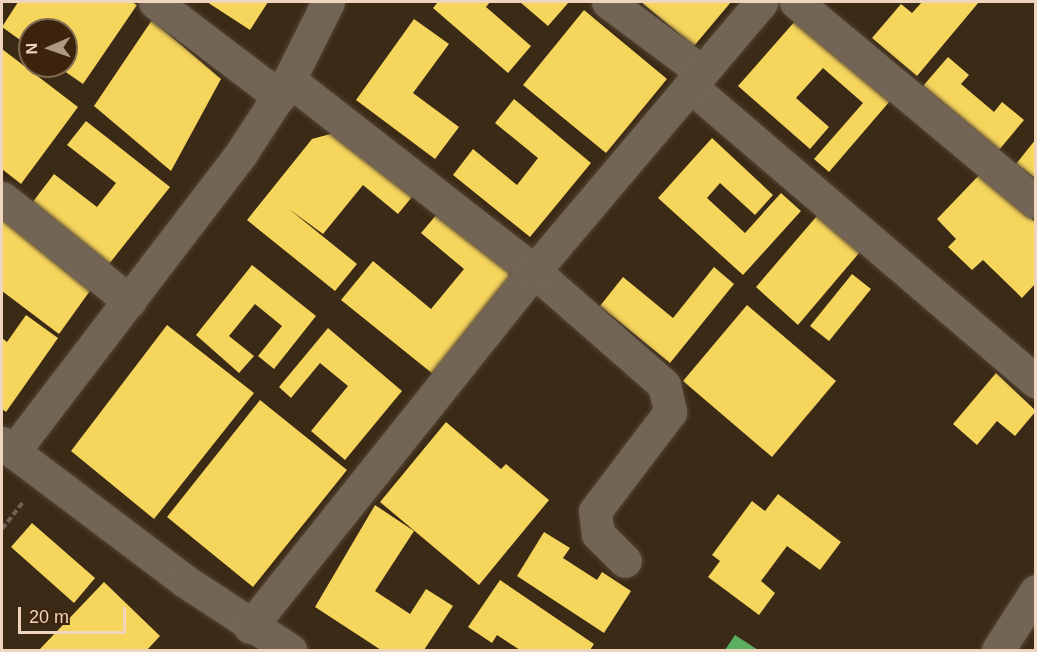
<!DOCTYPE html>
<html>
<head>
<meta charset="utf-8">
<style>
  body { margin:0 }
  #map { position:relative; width:1037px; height:652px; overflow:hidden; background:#3b2a15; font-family:Arial,sans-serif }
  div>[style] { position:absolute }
  .homes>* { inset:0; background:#f6d55c }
  .public>* { inset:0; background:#5aae61 }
  .path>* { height:4px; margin-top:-2px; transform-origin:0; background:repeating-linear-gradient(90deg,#6f6153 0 6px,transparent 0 9px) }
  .roads { filter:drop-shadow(0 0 2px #544533) drop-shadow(0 0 2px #544533) }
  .minor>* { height:33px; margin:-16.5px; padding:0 16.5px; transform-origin:16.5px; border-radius:16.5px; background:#736556 }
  span { translate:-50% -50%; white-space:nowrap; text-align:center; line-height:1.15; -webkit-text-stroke:6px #3b240b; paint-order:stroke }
  .frame { position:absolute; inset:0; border:3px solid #efd5bd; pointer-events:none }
  .north { position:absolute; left:18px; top:18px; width:60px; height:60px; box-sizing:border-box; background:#3b240b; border:2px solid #836b52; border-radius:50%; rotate:268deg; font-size:16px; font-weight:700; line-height:24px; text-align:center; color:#efd5bd }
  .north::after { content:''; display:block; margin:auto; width:21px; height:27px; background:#b09982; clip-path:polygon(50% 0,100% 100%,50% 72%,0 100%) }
  .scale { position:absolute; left:18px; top:607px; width:108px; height:27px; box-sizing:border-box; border:3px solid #efd5bd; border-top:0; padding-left:8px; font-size:18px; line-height:21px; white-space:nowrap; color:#efd5bd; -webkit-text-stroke:4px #3b240b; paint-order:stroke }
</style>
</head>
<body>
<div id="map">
  <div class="homes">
    <div style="clip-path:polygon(18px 2px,132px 2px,137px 5px,83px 84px,57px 66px,66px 66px,66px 30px,30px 30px,30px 47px,2px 27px)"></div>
    <div style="clip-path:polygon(207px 2px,268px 2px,250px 30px)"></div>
    <div style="clip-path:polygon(438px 2px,490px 2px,486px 7px,531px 46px,508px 73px,433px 8px)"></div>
    <div style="clip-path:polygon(520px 2px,569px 2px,548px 26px)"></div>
    <div style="clip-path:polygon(641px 2px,731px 2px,694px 46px)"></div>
    <div style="clip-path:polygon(922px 2px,979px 2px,917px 76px,872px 38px,901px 4px,912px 13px)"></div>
    <div style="clip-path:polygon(584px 10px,667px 79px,606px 153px,523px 85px)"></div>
    <div style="clip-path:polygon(803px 12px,896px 94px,829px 172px,814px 159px,863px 103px,823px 68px,796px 98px,829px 127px,810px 149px,738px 86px)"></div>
    <div style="clip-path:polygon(414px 19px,449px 44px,413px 93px,459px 127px,435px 159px,356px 100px)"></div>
    <div style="clip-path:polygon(152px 20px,221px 79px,171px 171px,94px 106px)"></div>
    <div style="clip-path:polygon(2px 49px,78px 107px,21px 184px,2px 169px)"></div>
    <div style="clip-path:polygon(948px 57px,969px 75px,961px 84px,994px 112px,1002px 102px,1024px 120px,999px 150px,923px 86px)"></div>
    <div style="clip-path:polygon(514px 99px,591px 163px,530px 237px,453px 175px,473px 149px,517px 185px,538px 158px,495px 123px)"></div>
    <div style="clip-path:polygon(86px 121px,170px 187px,109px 264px,32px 203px,54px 174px,97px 207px,116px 183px,67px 145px)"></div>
    <div style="clip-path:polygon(334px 133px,412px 197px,398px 214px,363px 185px,323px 234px,289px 209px,357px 264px,335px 291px,247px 220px,312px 139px)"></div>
    <div style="clip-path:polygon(712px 138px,773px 195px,755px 215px,720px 183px,707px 198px,745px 233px,781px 193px,801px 211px,743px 275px,658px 198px)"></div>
    <div style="clip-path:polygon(1036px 139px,1036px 179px,1016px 164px)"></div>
    <div style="clip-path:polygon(983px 171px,1036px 223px,1036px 283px,1022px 298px,983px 260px,972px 270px,948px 247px,956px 239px,937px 219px)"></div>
    <div style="clip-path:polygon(822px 210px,865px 246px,798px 325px,756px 287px)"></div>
    <div style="clip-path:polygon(437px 214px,513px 275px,433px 374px,341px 300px,373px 261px,431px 309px,464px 269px,421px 233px)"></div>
    <div style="clip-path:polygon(2px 219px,92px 288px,59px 334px,2px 291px)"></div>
    <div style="clip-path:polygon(252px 265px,316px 316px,274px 369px,258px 356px,282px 326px,255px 304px,229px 336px,254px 356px,239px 373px,196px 335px)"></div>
    <div style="clip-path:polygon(714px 267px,734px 284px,670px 363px,600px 306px,623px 277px,673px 318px)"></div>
    <div style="clip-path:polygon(852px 274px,871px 289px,829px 341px,810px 326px)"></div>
    <div style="clip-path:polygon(747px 305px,836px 381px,772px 457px,683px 381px)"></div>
    <div style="clip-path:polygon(26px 315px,58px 338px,6px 412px,2px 409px,2px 338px,7px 342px)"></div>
    <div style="clip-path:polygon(167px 325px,254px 393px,154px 519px,71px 451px)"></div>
    <div style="clip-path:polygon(328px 328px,402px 391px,345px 460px,311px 431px,348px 386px,320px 363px,291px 398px,279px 387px)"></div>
    <div style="clip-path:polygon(996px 373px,1036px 411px,1015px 436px,997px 421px,977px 445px,953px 424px)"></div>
    <div style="clip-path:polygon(260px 400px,347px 470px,253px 587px,167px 517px)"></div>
    <div style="clip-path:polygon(446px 422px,501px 469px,506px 464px,549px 500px,479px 585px,380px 502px)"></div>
    <div style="clip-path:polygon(778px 494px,841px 542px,820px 570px,787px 546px,761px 581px,775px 593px,759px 615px,708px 577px,720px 561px,712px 555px,752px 501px,765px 511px)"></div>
    <div style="clip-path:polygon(375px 505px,414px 531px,375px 591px,410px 614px,426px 589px,453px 606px,424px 650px,381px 650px,315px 607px)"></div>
    <div style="clip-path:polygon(32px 523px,95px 578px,74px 603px,11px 547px)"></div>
    <div style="clip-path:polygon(544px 532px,570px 548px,563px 558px,597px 580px,602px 572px,631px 591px,604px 633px,517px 576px)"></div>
    <div style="clip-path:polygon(500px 580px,594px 644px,590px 650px,520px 650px,497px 635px,492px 643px,468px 627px)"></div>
    <div style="clip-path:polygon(104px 582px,160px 636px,147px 650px,39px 650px)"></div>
  </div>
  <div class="public">
    <div style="clip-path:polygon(735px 635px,758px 650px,725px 650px)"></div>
  </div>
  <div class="path">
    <div style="left:2px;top:529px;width:36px;rotate:-52deg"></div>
  </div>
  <div class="roads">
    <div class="minor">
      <div style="left:155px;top:2px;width:156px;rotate:37.2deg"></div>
      <div style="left:608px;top:2px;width:117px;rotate:36.7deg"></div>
      <div style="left:796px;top:2px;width:312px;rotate:39.8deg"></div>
      <div style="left:289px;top:80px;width:311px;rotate:37.9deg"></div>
      <div style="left:534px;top:271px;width:173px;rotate:41.2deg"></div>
      <div style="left:664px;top:385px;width:28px;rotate:77deg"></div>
      <div style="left:670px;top:412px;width:124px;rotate:127.1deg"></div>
      <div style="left:595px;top:511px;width:23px;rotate:83deg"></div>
      <div style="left:598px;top:534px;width:38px;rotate:45deg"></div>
      <div style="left:690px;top:86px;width:455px;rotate:40.5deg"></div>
      <div style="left:2px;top:198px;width:164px;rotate:39deg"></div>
      <div style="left:2px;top:443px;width:229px;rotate:37deg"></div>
      <div style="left:185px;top:581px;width:126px;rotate:33.3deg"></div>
      <div style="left:13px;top:452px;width:377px;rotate:-52.6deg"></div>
      <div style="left:242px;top:152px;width:86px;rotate:-56.9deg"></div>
      <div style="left:289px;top:80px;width:87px;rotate:-63.4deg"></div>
      <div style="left:250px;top:627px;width:455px;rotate:-51.4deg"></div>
      <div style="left:534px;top:271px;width:352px;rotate:-49.8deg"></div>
      <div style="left:998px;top:650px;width:70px;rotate:-57.2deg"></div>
    </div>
  </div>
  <div class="frame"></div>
  <div class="north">N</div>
  <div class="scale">20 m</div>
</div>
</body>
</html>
